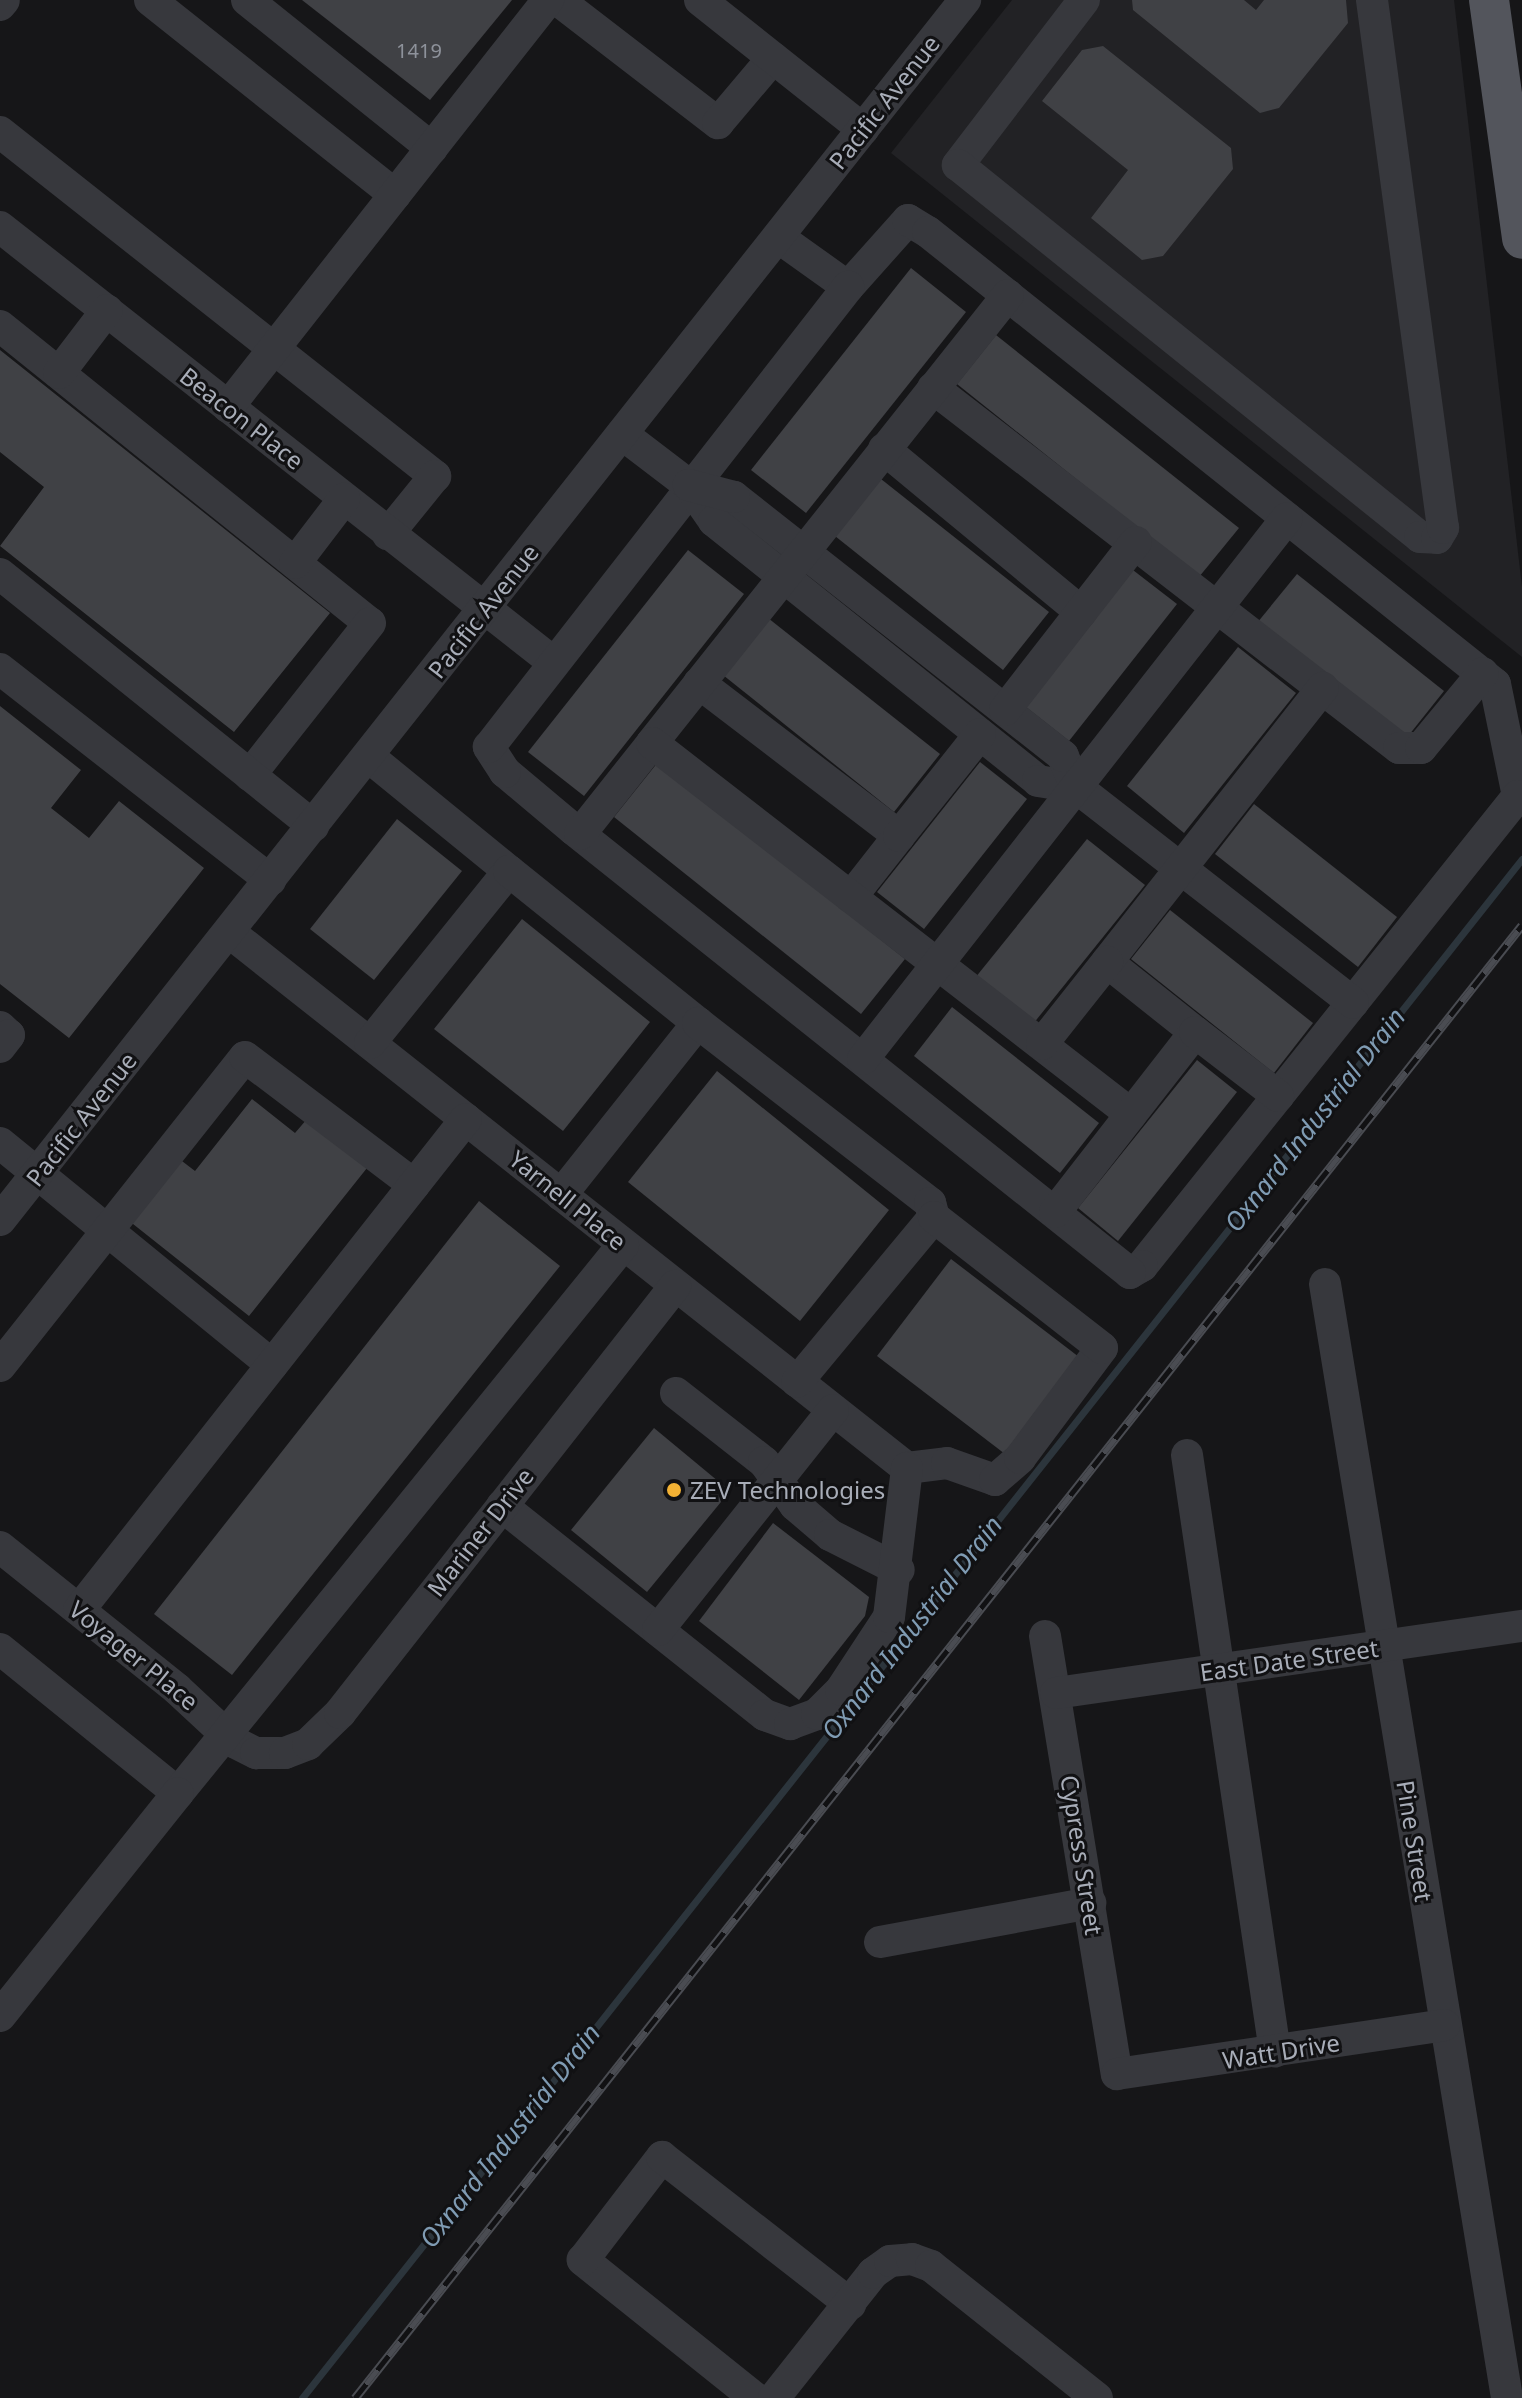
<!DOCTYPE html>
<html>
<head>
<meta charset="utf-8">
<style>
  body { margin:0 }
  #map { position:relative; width:1522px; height:2398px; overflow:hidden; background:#161618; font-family:"Noto Sans",sans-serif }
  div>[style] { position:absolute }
  .built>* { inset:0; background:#222225 }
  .stream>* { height:7px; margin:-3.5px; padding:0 3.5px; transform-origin:3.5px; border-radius:3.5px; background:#2c353c }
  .building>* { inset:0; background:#404145 }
  .minor>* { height:32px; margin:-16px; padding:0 16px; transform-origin:16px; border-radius:16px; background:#37383d }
  .major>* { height:40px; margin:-20px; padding:0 20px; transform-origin:20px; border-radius:20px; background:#53555c }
  .rail>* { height:9px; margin-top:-4.5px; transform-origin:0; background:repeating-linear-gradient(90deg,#111113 0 18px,#4a4c52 0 36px); box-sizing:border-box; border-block:2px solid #4a4c52 }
  .dots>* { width:22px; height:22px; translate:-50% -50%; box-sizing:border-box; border:4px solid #111113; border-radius:50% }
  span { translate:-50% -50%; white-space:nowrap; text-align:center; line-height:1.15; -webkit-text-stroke:6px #111113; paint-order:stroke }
  .number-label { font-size:20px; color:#8e929b }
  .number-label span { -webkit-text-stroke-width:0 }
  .street-label { font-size:24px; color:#a8adb8 }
  .poi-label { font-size:24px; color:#a8adb8 }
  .left { translate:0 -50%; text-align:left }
  .water-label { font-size:26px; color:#7f9bb3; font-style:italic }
</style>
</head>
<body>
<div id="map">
  <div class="built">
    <div style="clip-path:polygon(1012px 0,1454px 0,1522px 587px,1522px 657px,891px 153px)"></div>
  </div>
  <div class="stream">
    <div style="left:302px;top:2398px;width:1964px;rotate:-51.6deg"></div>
  </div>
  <div class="building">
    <div style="clip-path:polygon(302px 0,512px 0,430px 100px)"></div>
    <div style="clip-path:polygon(1132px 0,1244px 0,1256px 10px,1264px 0,1346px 0,1348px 23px,1279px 108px,1260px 113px,1133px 10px)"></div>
    <div style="clip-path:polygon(1103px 46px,1231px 148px,1233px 169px,1163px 256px,1142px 260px,1091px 218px,1128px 170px,1042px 101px,1082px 50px)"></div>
    <div style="clip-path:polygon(911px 268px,966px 312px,806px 513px,751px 470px)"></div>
    <div style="clip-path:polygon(996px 335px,1239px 528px,1199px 577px,957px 384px)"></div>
    <div style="clip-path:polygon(0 350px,330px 613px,234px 732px,0 546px,44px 487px,0 452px)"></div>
    <div style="clip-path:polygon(881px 479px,1049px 612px,1003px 670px,835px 536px)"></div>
    <div style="clip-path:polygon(688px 550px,744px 594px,584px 796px,528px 752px)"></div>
    <div style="clip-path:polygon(1129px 567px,1177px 604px,1069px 741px,1022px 704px)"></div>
    <div style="clip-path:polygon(1297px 574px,1444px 691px,1405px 740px,1257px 623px)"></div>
    <div style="clip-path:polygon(768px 618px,940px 754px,894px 812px,723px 675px)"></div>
    <div style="clip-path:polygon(1238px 647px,1296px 693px,1184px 833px,1127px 786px)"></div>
    <div style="clip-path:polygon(0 706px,81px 770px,51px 808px,89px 838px,119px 801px,204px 868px,69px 1038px,0 984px)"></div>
    <div style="clip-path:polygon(658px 762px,905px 959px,861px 1014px,614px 817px)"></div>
    <div style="clip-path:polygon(980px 762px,1027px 799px,924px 929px,877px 892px)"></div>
    <div style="clip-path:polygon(1254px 804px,1397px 917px,1358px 967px,1215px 854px)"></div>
    <div style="clip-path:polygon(397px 819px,462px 871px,374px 980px,310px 929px)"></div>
    <div style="clip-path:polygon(1087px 839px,1145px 885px,1033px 1024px,975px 978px)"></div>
    <div style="clip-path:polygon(1170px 910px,1313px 1023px,1274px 1073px,1131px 959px)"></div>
    <div style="clip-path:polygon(522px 919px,650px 1022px,563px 1131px,434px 1029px)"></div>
    <div style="clip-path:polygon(952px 1007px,1099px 1123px,1060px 1173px,914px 1056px)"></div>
    <div style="clip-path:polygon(1197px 1060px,1237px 1092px,1118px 1241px,1078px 1208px)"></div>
    <div style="clip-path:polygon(717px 1071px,889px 1210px,800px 1321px,628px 1182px)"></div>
    <div style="clip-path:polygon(252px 1099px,295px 1133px,307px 1119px,367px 1168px,249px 1316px,128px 1220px,178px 1158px,195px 1171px)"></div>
    <div style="clip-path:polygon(479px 1201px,560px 1266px,232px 1675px,154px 1614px)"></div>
    <div style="clip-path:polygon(951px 1259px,1079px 1357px,1005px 1454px,877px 1356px)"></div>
    <div style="clip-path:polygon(654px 1428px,730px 1491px,647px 1592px,571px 1530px)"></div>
    <div style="clip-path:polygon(773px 1523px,869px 1597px,865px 1616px,799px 1700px,699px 1621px)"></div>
  </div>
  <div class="minor">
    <div style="left:150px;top:0;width:313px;rotate:38.5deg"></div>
    <div style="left:247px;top:0;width:237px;rotate:38.7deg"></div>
    <div style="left:558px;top:0;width:202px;rotate:37.6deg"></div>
    <div style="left:718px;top:123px;width:85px;rotate:-49.8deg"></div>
    <div style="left:700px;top:0;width:208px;rotate:38.4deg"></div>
    <div style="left:1084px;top:0;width:208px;rotate:127.4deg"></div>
    <div style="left:958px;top:165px;width:593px;rotate:38.84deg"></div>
    <div style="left:1420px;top:537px;width:17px;rotate:3deg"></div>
    <div style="left:1437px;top:538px;width:12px;rotate:-59deg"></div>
    <div style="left:1443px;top:528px;width:533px;rotate:-97.66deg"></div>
    <div style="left:0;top:5px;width:6px;rotate:-51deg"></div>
    <div style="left:0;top:132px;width:555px;rotate:38.34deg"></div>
    <div style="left:435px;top:476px;width:75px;rotate:129deg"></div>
    <div style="left:0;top:227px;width:704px;rotate:38.19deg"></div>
    <div style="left:778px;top:237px;width:86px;rotate:35.5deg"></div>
    <div style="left:848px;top:287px;width:90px;rotate:-48.2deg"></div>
    <div style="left:908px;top:220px;width:23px;rotate:31deg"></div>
    <div style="left:928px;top:232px;width:725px;rotate:38.56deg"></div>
    <div style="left:1495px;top:684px;width:114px;rotate:78.4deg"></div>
    <div style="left:1518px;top:796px;width:602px;rotate:128.66deg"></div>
    <div style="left:1142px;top:1266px;width:14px;rotate:150deg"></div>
    <div style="left:1130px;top:1273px;width:712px;rotate:-141.44deg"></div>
    <div style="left:573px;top:829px;width:89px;rotate:-140deg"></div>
    <div style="left:505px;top:772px;width:30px;rotate:-123deg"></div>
    <div style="left:489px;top:747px;width:584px;rotate:-52.03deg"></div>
    <div style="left:0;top:326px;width:474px;rotate:38.8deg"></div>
    <div style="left:370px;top:623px;width:194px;rotate:128.3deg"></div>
    <div style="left:59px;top:373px;width:79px;rotate:-52.7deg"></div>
    <div style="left:933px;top:388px;width:589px;rotate:37.69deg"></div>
    <div style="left:1399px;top:748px;width:22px"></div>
    <div style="left:1421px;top:748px;width:97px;rotate:-50.4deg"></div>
    <div style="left:228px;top:407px;width:518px;rotate:-51.82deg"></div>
    <div style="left:622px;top:434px;width:84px;rotate:37.3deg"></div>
    <div style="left:689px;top:485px;width:44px;rotate:55.2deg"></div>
    <div style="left:714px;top:521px;width:415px;rotate:38.7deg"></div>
    <div style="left:1038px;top:781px;width:38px;rotate:9deg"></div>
    <div style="left:1076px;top:787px;width:34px;rotate:-113deg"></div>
    <div style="left:1063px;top:756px;width:419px;rotate:-141.8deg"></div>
    <div style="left:734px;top:497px;width:47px;rotate:-165.1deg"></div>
    <div style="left:884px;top:449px;width:256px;rotate:39.6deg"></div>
    <div style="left:295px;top:563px;width:81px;rotate:-52.6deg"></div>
    <div style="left:0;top:574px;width:402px;rotate:38.8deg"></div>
    <div style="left:0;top:669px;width:343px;rotate:38deg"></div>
    <div style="left:699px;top:683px;width:252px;rotate:37.4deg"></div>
    <div style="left:899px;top:836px;width:78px;rotate:128.2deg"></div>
    <div style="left:1005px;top:710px;width:213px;rotate:-52.1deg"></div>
    <div style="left:652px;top:743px;width:572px;rotate:-51.53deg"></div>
    <div style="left:368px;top:756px;width:182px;rotate:39.2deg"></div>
    <div style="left:1076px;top:787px;width:351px;rotate:37.9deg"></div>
    <div style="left:580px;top:834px;width:116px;rotate:-51.6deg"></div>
    <div style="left:652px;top:743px;width:606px;rotate:37.76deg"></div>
    <div style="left:899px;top:836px;width:130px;rotate:-51.5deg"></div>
    <div style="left:229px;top:932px;width:864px;rotate:38.33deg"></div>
    <div style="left:0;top:1027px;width:12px;rotate:42deg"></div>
    <div style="left:9px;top:1035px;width:15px;rotate:127deg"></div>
    <div style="left:1195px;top:1032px;width:112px;rotate:-141.5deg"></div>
    <div style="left:1107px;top:962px;width:349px;rotate:-51.8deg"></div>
    <div style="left:370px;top:1043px;width:221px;rotate:-51.1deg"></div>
    <div style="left:509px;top:871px;width:243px;rotate:38.8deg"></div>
    <div style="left:1042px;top:1044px;width:105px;rotate:-51.6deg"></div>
    <div style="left:863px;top:1059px;width:687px;rotate:-51.91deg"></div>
    <div style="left:0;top:1143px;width:351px;rotate:39.2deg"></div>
    <div style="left:561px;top:1195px;width:220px;rotate:-51.5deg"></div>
    <div style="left:698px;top:1023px;width:294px;rotate:37.8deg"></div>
    <div style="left:930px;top:1203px;width:15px;rotate:74deg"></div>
    <div style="left:934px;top:1217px;width:214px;rotate:129.7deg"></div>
    <div style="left:1055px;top:1212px;width:228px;rotate:-52.1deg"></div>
    <div style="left:1195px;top:1032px;width:105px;rotate:37.6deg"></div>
    <div style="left:0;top:1220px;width:1556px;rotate:-51.66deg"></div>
    <div style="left:1325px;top:1284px;width:1129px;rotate:80.72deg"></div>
    <div style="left:0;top:1366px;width:394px;rotate:-51.6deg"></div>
    <div style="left:245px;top:1057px;width:212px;rotate:37.1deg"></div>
    <div style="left:676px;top:1393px;width:112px;rotate:38.1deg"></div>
    <div style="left:764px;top:1462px;width:53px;rotate:54.2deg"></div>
    <div style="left:795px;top:1505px;width:46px;rotate:40.6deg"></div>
    <div style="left:830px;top:1535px;width:77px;rotate:26.9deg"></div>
    <div style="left:1187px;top:1455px;width:603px;rotate:81.61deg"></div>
    <div style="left:907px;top:1468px;width:40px;rotate:-7.1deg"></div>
    <div style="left:947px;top:1463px;width:51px;rotate:19.5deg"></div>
    <div style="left:995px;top:1480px;width:33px;rotate:-41deg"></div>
    <div style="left:1020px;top:1458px;width:137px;rotate:-53.3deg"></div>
    <div style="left:1102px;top:1348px;width:213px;rotate:-142.1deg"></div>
    <div style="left:502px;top:1506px;width:336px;rotate:38.5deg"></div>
    <div style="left:765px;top:1715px;width:27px;rotate:20deg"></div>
    <div style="left:790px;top:1724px;width:29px;rotate:-20deg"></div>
    <div style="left:817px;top:1714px;width:34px;rotate:-45deg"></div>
    <div style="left:841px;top:1690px;width:87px;rotate:-56.7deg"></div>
    <div style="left:889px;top:1617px;width:150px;rotate:-83.1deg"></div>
    <div style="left:0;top:1547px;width:227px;rotate:38.7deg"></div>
    <div style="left:177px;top:1689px;width:78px;rotate:42.9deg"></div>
    <div style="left:234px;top:1742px;width:25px;rotate:27deg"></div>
    <div style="left:256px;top:1753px;width:29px"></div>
    <div style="left:285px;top:1753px;width:25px;rotate:-21deg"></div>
    <div style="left:308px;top:1744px;width:45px;rotate:-44.1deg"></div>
    <div style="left:340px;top:1713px;width:543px;rotate:-51.88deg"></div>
    <div style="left:79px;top:1610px;width:625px;rotate:-51.76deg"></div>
    <div style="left:658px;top:1630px;width:281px;rotate:-51.5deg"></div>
    <div style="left:1045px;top:1636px;width:444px;rotate:80.7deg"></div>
    <div style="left:1117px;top:2074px;width:331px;rotate:-8.5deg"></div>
    <div style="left:0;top:1649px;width:229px;rotate:39deg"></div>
    <div style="left:178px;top:1793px;width:706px;rotate:-50.92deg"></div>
    <div style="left:1056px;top:1693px;width:471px;rotate:-8.2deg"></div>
    <div style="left:880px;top:1942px;width:214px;rotate:-10.5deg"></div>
    <div style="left:0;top:2016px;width:285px;rotate:-51.4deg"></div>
    <div style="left:755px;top:2398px;width:221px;rotate:-141.3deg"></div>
    <div style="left:583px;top:2260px;width:130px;rotate:-52.5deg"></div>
    <div style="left:662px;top:2157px;width:239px;rotate:38deg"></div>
    <div style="left:774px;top:2398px;width:159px;rotate:-51.6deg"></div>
    <div style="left:873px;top:2273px;width:21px;rotate:-35deg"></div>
    <div style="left:890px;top:2261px;width:22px;rotate:-5deg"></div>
    <div style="left:912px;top:2259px;width:20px;rotate:20deg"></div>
    <div style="left:931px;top:2266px;width:212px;rotate:38.5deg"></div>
  </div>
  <div class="major">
    <div style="left:1489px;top:0;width:241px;rotate:82.1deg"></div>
  </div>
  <div class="rail">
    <div style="left:355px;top:2398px;width:1879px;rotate:-51.61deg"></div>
  </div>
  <div class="dots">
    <div style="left:674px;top:1490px;background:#f2b134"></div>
  </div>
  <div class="number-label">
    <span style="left:419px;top:50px">1419</span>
  </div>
  <div class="street-label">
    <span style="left:884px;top:102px;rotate:-52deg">Pacific Avenue</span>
    <span style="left:242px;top:418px;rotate:38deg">Beacon Place</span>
    <span style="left:483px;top:611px;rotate:-52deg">Pacific Avenue</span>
    <span style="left:81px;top:1119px;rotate:-52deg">Pacific Avenue</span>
    <span style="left:568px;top:1200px;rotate:39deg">Yarnell Place</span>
    <span style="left:480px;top:1532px;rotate:-52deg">Mariner Drive</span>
    <span style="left:134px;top:1655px;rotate:39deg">Voyager Place</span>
    <span style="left:1289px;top:1660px;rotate:-8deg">East Date Street</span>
    <span style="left:1415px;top:1841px;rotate:81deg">Pine Street</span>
    <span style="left:1082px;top:1855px;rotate:81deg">Cypress Street</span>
    <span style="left:1281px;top:2051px;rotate:-9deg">Watt Drive</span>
  </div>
  <div class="poi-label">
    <span class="left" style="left:690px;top:1490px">ZEV Technologies</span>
  </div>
  <div class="water-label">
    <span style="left:1315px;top:1120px;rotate:-52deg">Oxnard Industrial Drain</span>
    <span style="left:912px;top:1628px;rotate:-52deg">Oxnard Industrial Drain</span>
    <span style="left:510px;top:2136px;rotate:-52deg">Oxnard Industrial Drain</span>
  </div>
</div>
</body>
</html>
